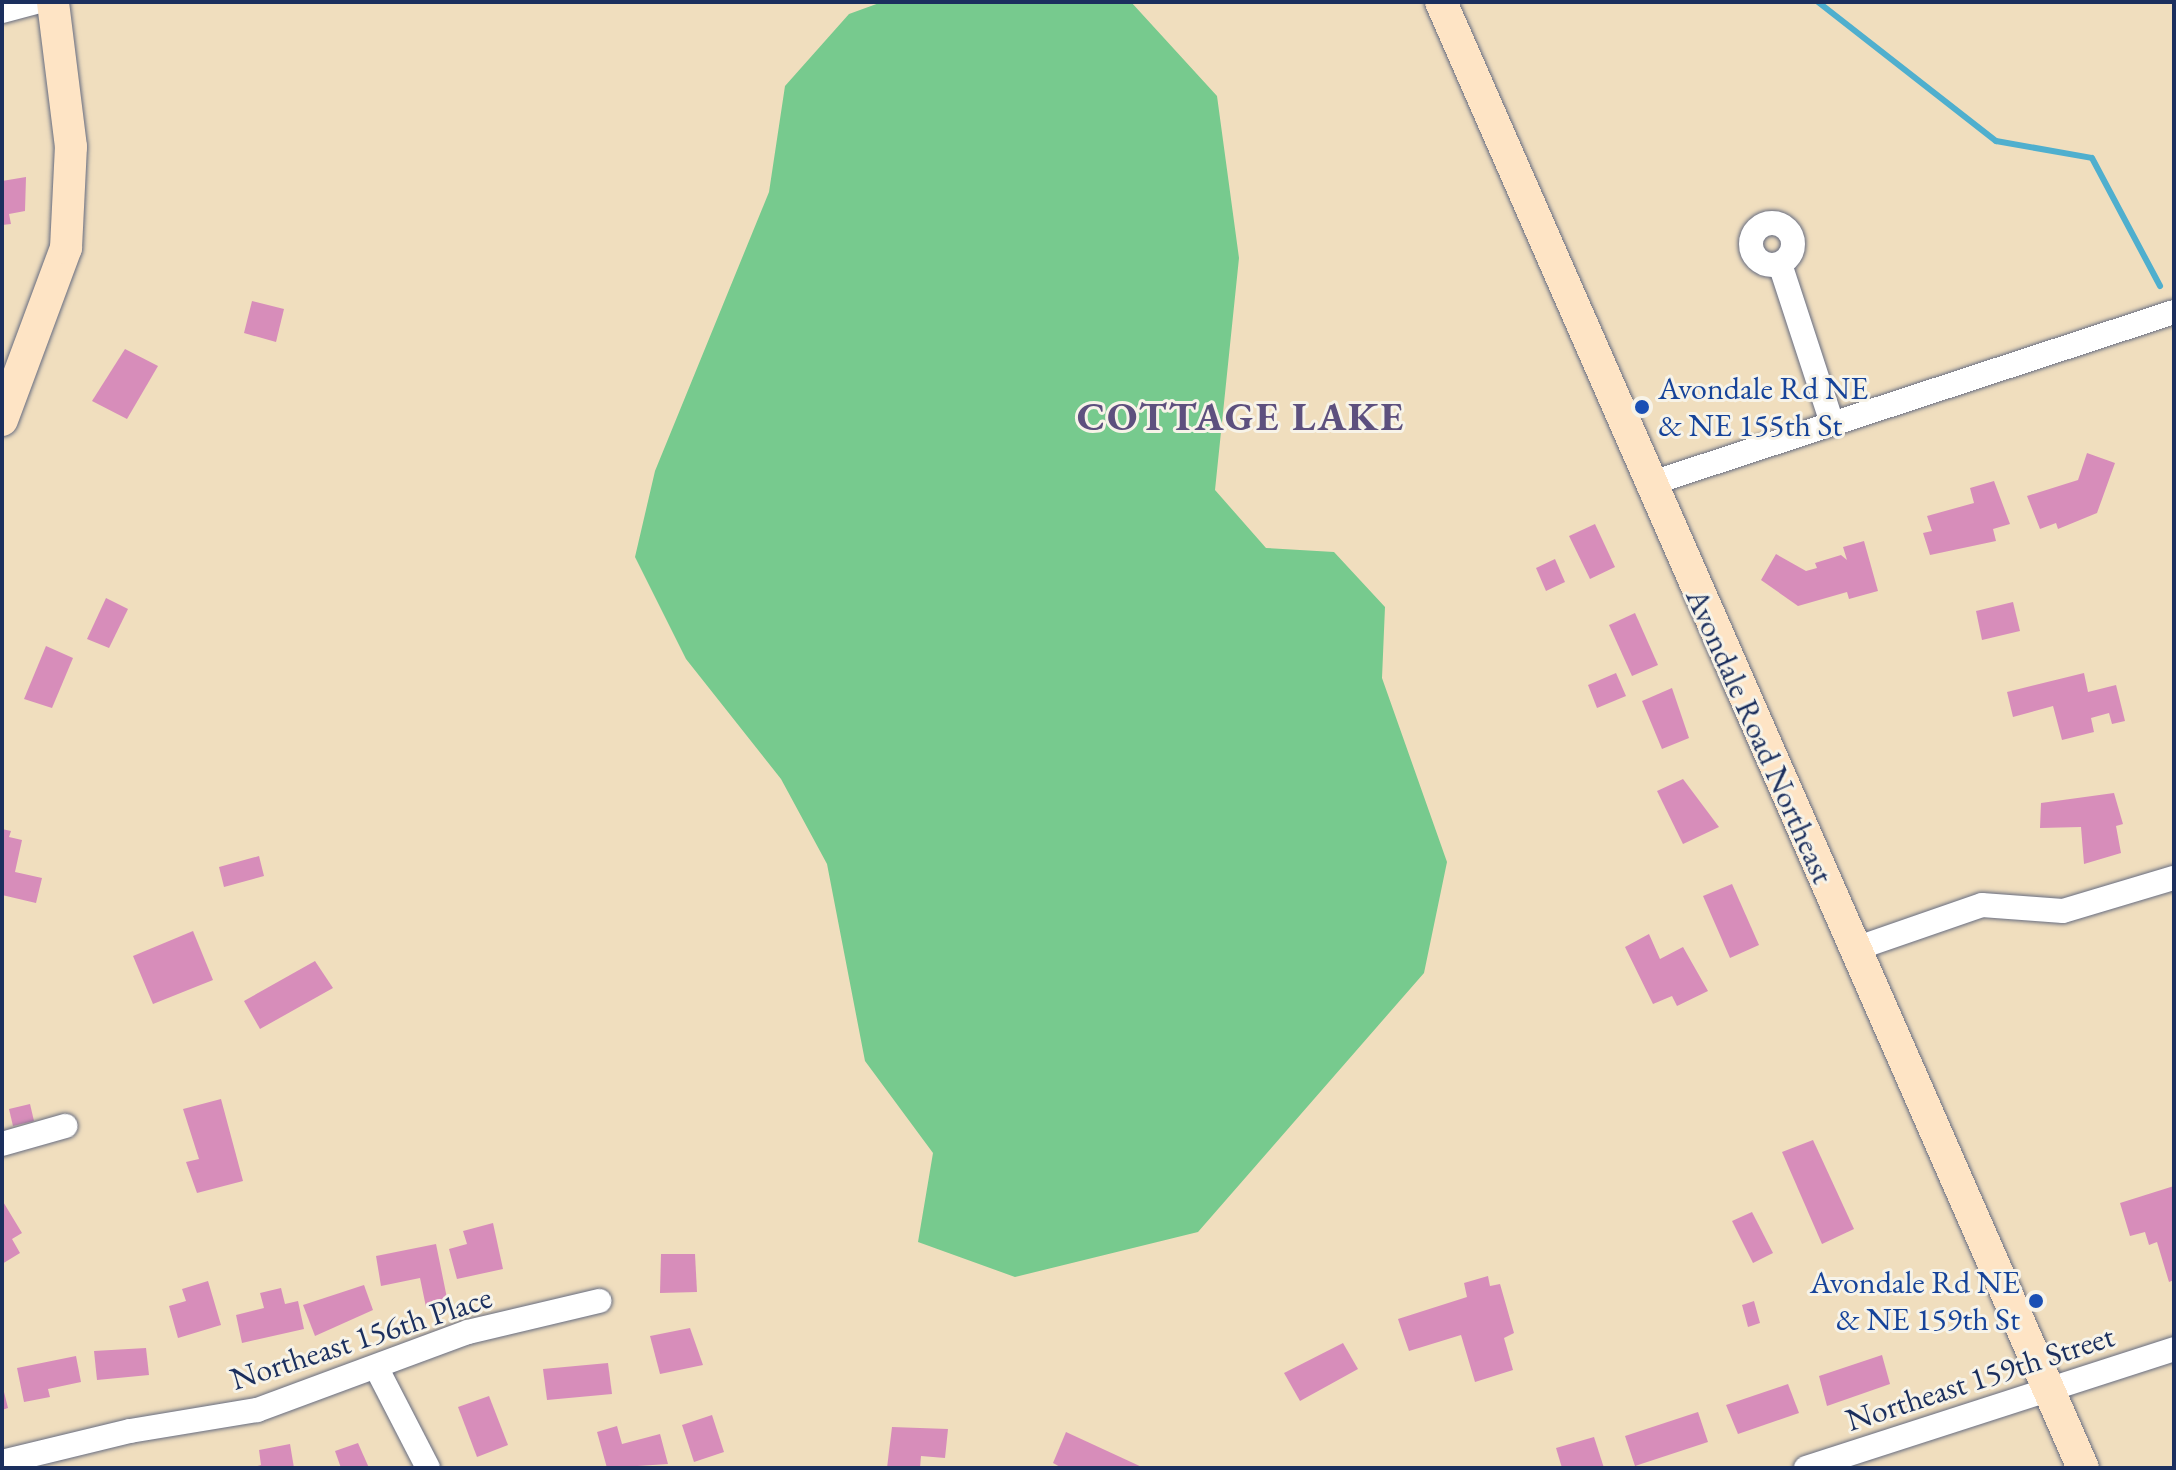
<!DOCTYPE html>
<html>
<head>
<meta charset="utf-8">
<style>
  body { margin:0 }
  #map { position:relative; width:2176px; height:1470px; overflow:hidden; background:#f0debe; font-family:"EB Garamond",serif }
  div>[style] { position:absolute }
  .green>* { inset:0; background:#77ca8e }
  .stream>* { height:6px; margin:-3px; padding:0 3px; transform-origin:3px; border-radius:3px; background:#4fafce }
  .building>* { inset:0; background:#d78dba }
  .roads { filter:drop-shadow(0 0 2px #666c80) drop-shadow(0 0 2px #666c80) }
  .street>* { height:24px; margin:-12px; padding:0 12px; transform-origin:12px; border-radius:12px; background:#fff }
  .street>.ring { margin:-12px; padding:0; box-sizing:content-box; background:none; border:24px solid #fff; border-radius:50% }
  .secondary>* { height:32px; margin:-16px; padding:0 16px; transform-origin:16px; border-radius:16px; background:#fee4c5 }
  .dots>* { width:22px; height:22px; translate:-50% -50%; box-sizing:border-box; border:4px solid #f7f3e8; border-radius:50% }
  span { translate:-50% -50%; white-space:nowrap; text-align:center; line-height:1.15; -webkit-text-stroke:6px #f7f3e8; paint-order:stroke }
  .transit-label { font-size:32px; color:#164399 }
  .left { translate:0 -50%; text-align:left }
  .right { translate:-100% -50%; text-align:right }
  .street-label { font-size:32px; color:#1b2f5e }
  .district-label { font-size:40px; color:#5d507e; font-weight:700; letter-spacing:2px }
  .frame { position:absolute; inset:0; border:4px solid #1b2f5e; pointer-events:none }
</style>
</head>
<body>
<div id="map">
  <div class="green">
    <div style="clip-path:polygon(882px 2px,1131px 2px,1217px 96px,1239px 258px,1215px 490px,1266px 548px,1334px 552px,1385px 607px,1382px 678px,1447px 862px,1424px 973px,1198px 1232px,1015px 1277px,918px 1242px,933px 1153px,865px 1061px,827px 864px,781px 779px,686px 659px,635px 557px,655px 471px,769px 192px,785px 86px,849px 14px)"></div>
  </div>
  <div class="stream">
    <div style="left:1818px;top:2px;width:226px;rotate:38deg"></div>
    <div style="left:1996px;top:141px;width:97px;rotate:10deg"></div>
    <div style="left:2092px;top:158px;width:145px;rotate:62deg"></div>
  </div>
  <div class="building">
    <div style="clip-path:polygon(26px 177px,25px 211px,9px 214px,11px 224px,2px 225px,2px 181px)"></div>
    <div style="clip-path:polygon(252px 301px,284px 309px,276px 342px,244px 333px)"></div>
    <div style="clip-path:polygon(125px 349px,158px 366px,127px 419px,92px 401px)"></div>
    <div style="clip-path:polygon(2087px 453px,2115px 463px,2097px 513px,2058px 529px,2056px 523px,2040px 529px,2027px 496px,2078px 480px)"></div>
    <div style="clip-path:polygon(1994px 481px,2010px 524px,1993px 529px,1996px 541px,1930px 555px,1923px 533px,1932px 531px,1927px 516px,1974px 503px,1970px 488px)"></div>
    <div style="clip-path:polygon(1595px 524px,1615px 567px,1590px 579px,1569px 536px)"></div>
    <div style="clip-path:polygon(1864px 541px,1878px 591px,1849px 599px,1847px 592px,1798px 606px,1761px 580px,1776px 554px,1806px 571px,1817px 568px,1815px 563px,1841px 555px,1847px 560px,1843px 547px)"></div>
    <div style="clip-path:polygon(1555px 559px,1565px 582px,1546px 591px,1536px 568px)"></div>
    <div style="clip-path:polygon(106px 598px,128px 609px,109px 648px,87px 639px)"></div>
    <div style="clip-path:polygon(2013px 602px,2020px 631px,1982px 640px,1976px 611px)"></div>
    <div style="clip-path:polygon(1635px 613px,1658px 665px,1632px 676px,1609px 625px)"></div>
    <div style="clip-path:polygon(46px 646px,73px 658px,52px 708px,24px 699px)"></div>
    <div style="clip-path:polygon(1616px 673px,1626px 696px,1597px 708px,1588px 685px)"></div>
    <div style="clip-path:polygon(2084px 673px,2088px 692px,2116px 685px,2125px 721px,2112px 724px,2109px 713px,2091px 718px,2094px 732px,2062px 740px,2053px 706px,2013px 717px,2007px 692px)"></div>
    <div style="clip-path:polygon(1672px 688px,1689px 738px,1662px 749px,1642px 701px)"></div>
    <div style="clip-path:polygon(1683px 779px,1719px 827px,1683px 844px,1657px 791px)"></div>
    <div style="clip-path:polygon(2114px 793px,2123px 824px,2116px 826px,2121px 853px,2084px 864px,2081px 827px,2040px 828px,2041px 803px)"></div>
    <div style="clip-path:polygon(2px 829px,11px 831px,9px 837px,22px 840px,15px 872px,42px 878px,36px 903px,2px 895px)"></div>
    <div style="clip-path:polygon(259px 856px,264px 876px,224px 887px,219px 867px)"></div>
    <div style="clip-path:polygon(1732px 884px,1759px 945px,1730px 958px,1703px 896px)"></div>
    <div style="clip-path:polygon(193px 931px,213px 980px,153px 1004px,133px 956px)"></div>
    <div style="clip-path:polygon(1649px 934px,1660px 959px,1683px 947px,1708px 991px,1677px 1006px,1672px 996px,1653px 1004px,1625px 947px)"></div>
    <div style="clip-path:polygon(315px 961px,333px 988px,260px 1029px,244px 1001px)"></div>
    <div style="clip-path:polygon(221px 1099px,243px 1181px,197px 1193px,186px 1162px,199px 1159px,183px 1109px)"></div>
    <div style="clip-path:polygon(30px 1104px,34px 1121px,13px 1126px,9px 1109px)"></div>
    <div style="clip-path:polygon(1813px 1140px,1854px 1229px,1822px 1244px,1782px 1152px)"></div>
    <div style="clip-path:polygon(2174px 1186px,2174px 1280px,2169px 1282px,2157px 1242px,2149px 1245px,2145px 1232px,2130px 1236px,2120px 1203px)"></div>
    <div style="clip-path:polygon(2px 1200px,22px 1233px,12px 1239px,20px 1253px,2px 1264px)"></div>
    <div style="clip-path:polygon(1752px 1212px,1773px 1253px,1753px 1263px,1732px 1221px)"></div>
    <div style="clip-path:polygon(493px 1223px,503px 1269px,457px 1279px,449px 1249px,467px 1244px,463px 1231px)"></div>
    <div style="clip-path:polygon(436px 1244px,448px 1303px,426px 1307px,420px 1278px,381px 1286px,376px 1256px)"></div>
    <div style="clip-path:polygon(661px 1254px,695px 1254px,697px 1292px,660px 1293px)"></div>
    <div style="clip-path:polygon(1488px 1276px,1490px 1286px,1500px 1284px,1514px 1333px,1504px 1338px,1513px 1370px,1475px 1382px,1461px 1335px,1409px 1351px,1398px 1319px,1467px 1297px,1464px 1283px)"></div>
    <div style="clip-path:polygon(208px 1281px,221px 1325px,178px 1338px,169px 1306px,186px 1301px,182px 1289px)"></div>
    <div style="clip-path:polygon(364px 1285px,373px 1310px,315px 1336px,303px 1305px)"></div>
    <div style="clip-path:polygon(281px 1288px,285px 1304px,298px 1301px,304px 1329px,242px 1343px,236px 1315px,264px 1308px,260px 1293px)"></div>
    <div style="clip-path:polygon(1754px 1301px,1760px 1323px,1748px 1327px,1742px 1305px)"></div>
    <div style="clip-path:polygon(690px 1328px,703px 1365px,660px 1374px,650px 1336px)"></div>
    <div style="clip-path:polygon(1343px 1343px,1358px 1369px,1300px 1401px,1284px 1373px)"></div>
    <div style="clip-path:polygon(146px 1348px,149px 1375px,97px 1380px,94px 1351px)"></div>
    <div style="clip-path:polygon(1882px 1355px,1890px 1384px,1827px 1406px,1819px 1376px)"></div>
    <div style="clip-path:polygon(76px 1356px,81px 1382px,48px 1389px,50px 1397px,24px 1402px,17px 1368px)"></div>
    <div style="clip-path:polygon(608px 1363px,612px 1394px,547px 1400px,543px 1369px)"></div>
    <div style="clip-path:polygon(1788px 1384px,1799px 1413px,1738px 1434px,1726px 1405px)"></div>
    <div style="clip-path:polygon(3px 1388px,8px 1408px,2px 1410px,2px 1389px)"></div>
    <div style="clip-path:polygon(489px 1396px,508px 1445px,477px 1457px,458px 1407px)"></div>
    <div style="clip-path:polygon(1698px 1412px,1708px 1442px,1635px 1466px,1625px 1436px)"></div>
    <div style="clip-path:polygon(712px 1415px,724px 1452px,694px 1462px,682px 1425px)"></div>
    <div style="clip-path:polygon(617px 1426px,622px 1444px,660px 1434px,668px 1464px,607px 1468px,597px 1432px)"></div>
    <div style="clip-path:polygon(892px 1427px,948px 1429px,945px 1458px,921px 1456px,920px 1468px,887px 1468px)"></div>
    <div style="clip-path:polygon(1066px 1432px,1144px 1468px,1062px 1468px,1053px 1463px)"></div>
    <div style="clip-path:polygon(1594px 1437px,1604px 1468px,1562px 1468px,1556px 1448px)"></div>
    <div style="clip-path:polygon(358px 1443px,369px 1468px,341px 1468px,335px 1451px)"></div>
    <div style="clip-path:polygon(290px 1444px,294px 1468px,251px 1468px,261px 1465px,259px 1450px)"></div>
  </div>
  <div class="roads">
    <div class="street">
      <div style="left:2px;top:11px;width:34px;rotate:-15deg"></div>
      <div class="ring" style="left:1751px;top:223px;width:18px;height:18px"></div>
      <div style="left:1780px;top:264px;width:164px;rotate:71.9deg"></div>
      <div style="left:1649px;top:484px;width:552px;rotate:-18.14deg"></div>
      <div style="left:1855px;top:949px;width:134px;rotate:-19.1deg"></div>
      <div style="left:1982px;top:905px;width:81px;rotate:4.2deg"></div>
      <div style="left:2063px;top:911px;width:116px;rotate:-16.6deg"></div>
      <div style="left:2px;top:1144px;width:66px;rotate:-15.9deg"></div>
      <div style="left:377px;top:1369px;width:111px;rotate:62.7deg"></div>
      <div style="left:2px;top:1462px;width:132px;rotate:-13.6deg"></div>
      <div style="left:130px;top:1431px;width:129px;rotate:-9.4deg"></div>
      <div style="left:257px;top:1410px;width:225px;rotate:-20.3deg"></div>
      <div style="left:468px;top:1332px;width:135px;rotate:-13.3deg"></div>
      <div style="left:1806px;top:1468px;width:387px;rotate:-17.9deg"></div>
    </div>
    <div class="secondary">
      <div style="left:1441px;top:2px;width:1600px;rotate:66.35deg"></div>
      <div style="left:2px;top:420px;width:184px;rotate:-69.6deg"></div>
      <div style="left:66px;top:248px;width:101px;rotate:-87.2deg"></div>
      <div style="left:71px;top:147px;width:146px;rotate:-97.1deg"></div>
    </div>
  </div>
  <div class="dots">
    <div style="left:1642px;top:407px;background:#1a4fb4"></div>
    <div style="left:2036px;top:1301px;background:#1a4fb4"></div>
  </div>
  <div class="transit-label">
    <span class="left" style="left:1658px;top:407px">Avondale Rd NE<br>&amp; NE 155th St</span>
    <span class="right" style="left:2020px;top:1301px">Avondale Rd NE<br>&amp; NE 159th St</span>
  </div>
  <div class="street-label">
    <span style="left:1760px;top:736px;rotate:66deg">Avondale Road Northeast</span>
    <span style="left:361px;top:1338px;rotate:-18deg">Northeast 156th Place</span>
    <span style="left:1980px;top:1378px;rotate:-18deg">Northeast 159th Street</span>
  </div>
  <div class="district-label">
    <span style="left:1241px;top:416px">COTTAGE LAKE</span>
  </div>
  <div class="frame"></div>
</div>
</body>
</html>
